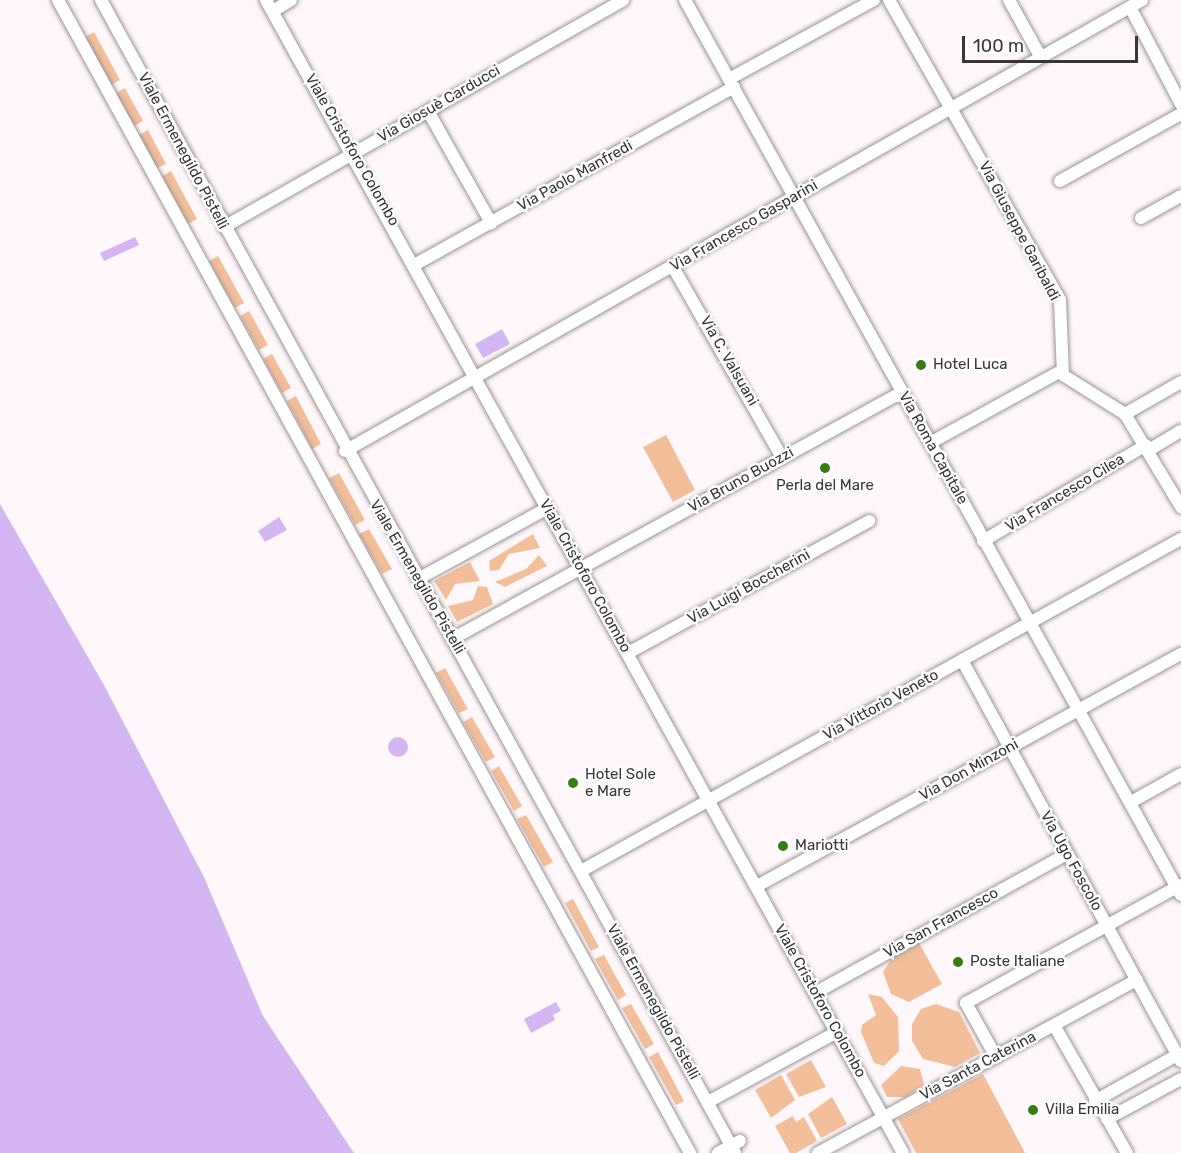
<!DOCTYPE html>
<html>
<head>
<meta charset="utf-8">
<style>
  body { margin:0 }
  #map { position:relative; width:1181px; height:1153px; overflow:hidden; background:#fff7f9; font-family:Rubik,sans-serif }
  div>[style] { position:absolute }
  .green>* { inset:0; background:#f3be9a }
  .water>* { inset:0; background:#d4b7f2 }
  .round { border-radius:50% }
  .roads { filter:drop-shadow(0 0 2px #9b9496) drop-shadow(0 0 2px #9b9496) }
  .minor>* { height:12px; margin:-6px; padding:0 6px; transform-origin:6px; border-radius:6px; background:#fff }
  .dots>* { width:16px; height:16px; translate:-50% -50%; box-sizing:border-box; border:3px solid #fff; border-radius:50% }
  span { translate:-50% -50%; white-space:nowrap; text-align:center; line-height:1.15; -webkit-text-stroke:5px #fff; paint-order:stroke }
  .street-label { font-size:15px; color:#393636 }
  .poi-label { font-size:15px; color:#393636 }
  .left { translate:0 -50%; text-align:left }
  .scale { position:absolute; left:962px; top:36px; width:176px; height:27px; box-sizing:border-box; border:3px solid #393636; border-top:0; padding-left:8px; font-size:18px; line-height:21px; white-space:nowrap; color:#393636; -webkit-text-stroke:4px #fff; paint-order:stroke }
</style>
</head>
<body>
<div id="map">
  <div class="green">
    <div style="clip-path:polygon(94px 32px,120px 80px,111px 85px,85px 37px)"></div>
    <div style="clip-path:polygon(125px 88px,143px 121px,134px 126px,116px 93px)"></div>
    <div style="clip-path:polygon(148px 130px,166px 164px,157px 168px,139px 135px)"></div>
    <div style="clip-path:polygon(171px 171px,197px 219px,188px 224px,162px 176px)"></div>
    <div style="clip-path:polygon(218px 256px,244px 303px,235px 308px,209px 261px)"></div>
    <div style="clip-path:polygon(249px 311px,268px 345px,259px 350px,240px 316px)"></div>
    <div style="clip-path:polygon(272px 354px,291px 388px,282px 393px,263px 359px)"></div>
    <div style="clip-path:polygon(296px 396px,321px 444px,312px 449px,287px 401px)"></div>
    <div style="clip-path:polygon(666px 435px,695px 490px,673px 502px,643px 447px)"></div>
    <div style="clip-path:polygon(339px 473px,365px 520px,355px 525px,329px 478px)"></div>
    <div style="clip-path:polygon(369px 529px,392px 569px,382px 574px,359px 534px)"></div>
    <div style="clip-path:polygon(533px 534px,540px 548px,509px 554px,499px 570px,490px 571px,489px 561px)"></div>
    <div style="clip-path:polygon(539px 555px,547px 566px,505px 587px,495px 582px,526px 569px)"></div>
    <div style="clip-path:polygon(470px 562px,480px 581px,455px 584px,446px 600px,434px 581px)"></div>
    <div style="clip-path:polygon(478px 586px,487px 587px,493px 604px,457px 622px,448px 606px,473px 600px)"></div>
    <div style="clip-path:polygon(445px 668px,468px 709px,459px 713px,436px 673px)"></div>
    <div style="clip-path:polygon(472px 717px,495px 757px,486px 762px,463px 722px)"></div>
    <div style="clip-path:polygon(499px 766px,522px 806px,514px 811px,491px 771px)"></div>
    <div style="clip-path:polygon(526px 815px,553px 862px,544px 867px,517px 819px)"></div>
    <div style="clip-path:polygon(573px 899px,599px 947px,591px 951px,565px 903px)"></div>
    <div style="clip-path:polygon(919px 943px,942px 984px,909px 1002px,891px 994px,883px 972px,892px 958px)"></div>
    <div style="clip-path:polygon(604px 955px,626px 995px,618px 1000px,595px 959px)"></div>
    <div style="clip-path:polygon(868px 994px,882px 997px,898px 1017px,899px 1051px,884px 1066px,874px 1063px,861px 1032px,862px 1025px,876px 1015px)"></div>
    <div style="clip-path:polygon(631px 1004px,654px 1044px,645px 1049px,622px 1008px)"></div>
    <div style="clip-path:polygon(936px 1004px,959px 1012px,980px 1053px,955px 1067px,923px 1059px,912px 1041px,912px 1024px,921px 1009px)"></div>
    <div style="clip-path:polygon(658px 1052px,684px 1101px,676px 1105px,649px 1057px)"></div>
    <div style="clip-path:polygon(811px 1060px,826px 1087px,799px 1097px,786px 1074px)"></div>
    <div style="clip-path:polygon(901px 1066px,920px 1069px,924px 1085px,906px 1097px,887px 1097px,881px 1085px)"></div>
    <div style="clip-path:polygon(983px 1074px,1025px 1153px,916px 1153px,898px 1119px)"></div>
    <div style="clip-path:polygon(781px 1075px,795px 1100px,771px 1118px,755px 1090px)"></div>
    <div style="clip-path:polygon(832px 1097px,847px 1124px,821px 1138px,808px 1114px)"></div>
    <div style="clip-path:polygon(793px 1116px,796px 1122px,804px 1117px,817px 1141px,796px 1153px,790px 1153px,775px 1126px)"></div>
  </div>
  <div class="water">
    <div style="clip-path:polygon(135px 237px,139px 245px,104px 261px,100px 253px)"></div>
    <div style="clip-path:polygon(502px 329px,510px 344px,483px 358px,475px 344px)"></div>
    <div style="clip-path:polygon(0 504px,104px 685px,204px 877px,263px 1016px,354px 1153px,0 1153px)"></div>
    <div style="clip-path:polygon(279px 517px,287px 530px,265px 542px,258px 531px)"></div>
    <div class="round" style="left:388px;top:737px;width:20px;height:20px"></div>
    <div style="clip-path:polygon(556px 1002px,561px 1011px,553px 1015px,555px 1020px,531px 1033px,524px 1019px)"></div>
  </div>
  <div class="roads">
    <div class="minor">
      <div style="left:58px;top:0;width:1315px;rotate:61.27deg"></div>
      <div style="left:101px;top:0;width:1316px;rotate:61.19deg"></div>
      <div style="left:266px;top:0;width:1317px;rotate:61.08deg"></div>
      <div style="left:685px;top:0;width:1023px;rotate:61.01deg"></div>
      <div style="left:889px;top:0;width:345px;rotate:60.3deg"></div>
      <div style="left:1060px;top:300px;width:75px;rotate:87.7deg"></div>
      <div style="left:1063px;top:375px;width:73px;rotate:32.2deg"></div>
      <div style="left:1125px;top:414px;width:109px;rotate:58.9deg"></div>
      <div style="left:1009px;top:0;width:64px;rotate:61deg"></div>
      <div style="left:1130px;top:7px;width:110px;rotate:62.3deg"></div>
      <div style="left:273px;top:11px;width:21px;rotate:-31deg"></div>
      <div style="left:729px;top:79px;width:165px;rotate:-28.6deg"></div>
      <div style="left:428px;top:111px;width:129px;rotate:60.6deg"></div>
      <div style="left:1060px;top:181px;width:138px;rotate:-29deg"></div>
      <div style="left:1141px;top:218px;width:46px;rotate:-28.8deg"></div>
      <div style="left:224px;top:227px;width:459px;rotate:-29.6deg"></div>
      <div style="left:416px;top:264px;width:364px;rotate:-29.1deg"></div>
      <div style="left:673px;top:267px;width:219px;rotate:60.2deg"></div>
      <div style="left:1125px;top:414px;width:64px;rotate:-29.7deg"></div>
      <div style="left:930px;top:443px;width:149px;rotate:-28.8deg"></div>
      <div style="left:1149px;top:450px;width:37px;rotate:-31deg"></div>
      <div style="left:345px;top:451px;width:916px;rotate:-29.5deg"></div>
      <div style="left:983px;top:541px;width:189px;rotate:-30.5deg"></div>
      <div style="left:418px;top:579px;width:146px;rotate:-28.7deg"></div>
      <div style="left:452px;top:639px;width:513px;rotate:-28.76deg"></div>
      <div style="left:628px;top:653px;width:275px;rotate:-28.7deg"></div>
      <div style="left:962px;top:660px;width:457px;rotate:61.4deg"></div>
      <div style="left:1131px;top:802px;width:57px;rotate:-29.2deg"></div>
      <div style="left:581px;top:871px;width:686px;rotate:-28.96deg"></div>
      <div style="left:757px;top:886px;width:483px;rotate:-28.7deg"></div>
      <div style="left:815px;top:993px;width:288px;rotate:-28.9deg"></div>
      <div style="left:1054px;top:1025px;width:147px;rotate:60.3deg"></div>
      <div style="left:996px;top:1057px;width:62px;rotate:-119.1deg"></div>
      <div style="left:966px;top:1003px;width:245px;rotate:-28.8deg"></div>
      <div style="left:1095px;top:1101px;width:94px;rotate:-29.3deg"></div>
      <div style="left:708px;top:1102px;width:147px;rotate:-28.5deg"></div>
      <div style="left:1107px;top:1119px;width:84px;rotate:-28.4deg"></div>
      <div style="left:718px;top:1153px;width:25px;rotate:-29deg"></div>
      <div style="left:818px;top:1153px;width:363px;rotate:-28.5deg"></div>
    </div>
  </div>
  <div class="dots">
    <div style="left:921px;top:365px;background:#3a7a17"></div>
    <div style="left:825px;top:468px;background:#3a7a17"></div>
    <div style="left:573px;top:783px;background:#3a7a17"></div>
    <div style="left:783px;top:846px;background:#3a7a17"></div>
    <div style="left:958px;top:962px;background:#3a7a17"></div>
    <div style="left:1033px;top:1110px;background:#3a7a17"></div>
  </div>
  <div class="street-label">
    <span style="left:439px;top:104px;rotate:-30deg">Via Giosuè Carducci</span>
    <span style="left:352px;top:150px;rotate:60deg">Viale Cristoforo Colombo</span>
    <span style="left:183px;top:151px;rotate:62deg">Viale Ermenegildo Pistelli</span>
    <span style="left:575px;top:176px;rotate:-29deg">Via Paolo Manfredi</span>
    <span style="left:744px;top:226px;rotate:-30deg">Via Francesco Gasparini</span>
    <span style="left:1019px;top:231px;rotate:62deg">Via Giuseppe Garibaldi</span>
    <span style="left:729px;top:361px;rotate:60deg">Via C. Valsuani</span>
    <span style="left:933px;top:448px;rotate:61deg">Via Roma Capitale</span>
    <span style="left:741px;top:480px;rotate:-29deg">Via Bruno Buozzi</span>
    <span style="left:1065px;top:493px;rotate:-31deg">Via Francesco Cilea</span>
    <span style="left:585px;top:576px;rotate:61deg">Viale Cristoforo Colombo</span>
    <span style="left:417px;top:577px;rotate:60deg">Viale Ermenegildo Pistelli</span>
    <span style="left:749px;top:587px;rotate:-29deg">Via Luigi Boccherini</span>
    <span style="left:881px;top:705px;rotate:-29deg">Via Vittorio Veneto</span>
    <span style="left:969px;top:770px;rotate:-29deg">Via Don Minzoni</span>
    <span style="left:1071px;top:861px;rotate:61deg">Via Ugo Foscolo</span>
    <span style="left:941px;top:923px;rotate:-29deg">Via San Francesco</span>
    <span style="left:820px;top:1001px;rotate:61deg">Viale Cristoforo Colombo</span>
    <span style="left:653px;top:1002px;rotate:61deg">Viale Ermenegildo Pistelli</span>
    <span style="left:978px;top:1066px;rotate:-28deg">Via Santa Caterina</span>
  </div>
  <div class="poi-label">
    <span class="left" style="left:933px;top:365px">Hotel Luca</span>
    <span style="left:825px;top:486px">Perla del Mare</span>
    <span class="left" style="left:585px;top:783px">Hotel Sole<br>e Mare</span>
    <span class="left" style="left:795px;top:846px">Mariotti</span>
    <span class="left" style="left:970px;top:962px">Poste Italiane</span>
    <span class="left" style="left:1045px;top:1110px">Villa Emilia</span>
  </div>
  <div class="scale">100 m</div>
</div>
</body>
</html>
